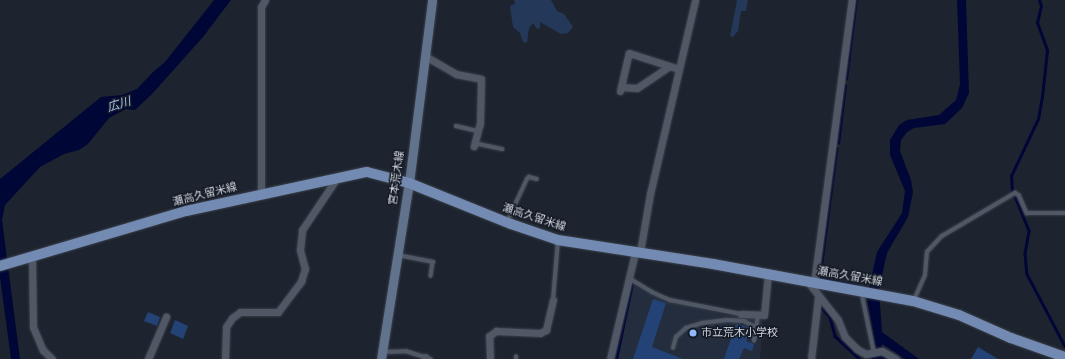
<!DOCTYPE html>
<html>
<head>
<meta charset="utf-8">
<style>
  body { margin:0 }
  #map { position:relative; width:1065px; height:359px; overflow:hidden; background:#1d242f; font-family:"Roboto Serif","Noto Sans JP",serif }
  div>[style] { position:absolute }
  .built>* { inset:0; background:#232d3e }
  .green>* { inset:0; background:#24385a }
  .water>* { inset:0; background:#000636 }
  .stream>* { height:2.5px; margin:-1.25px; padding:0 1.25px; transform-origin:1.25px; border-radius:1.25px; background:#000636 }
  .building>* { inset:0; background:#234276 }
  .roads { filter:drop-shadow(0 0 1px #3c414b) drop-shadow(0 0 1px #3c414b) }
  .lane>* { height:3.5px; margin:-1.75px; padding:0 1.75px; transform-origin:1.75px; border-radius:1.75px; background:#505866 }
  .street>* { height:7px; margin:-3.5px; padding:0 3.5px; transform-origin:3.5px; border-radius:3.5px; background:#505866 }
  .secondary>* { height:9px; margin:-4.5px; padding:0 4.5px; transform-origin:4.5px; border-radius:4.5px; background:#61728c }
  .primary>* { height:10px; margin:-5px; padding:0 5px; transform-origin:5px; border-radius:5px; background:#738bb3 }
  .dots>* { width:11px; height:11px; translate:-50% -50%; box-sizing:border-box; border:2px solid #141a25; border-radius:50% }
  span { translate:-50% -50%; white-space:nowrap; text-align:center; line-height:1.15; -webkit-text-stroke:3px #141a25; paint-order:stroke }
  .street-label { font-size:11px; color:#d1d6de }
  .poi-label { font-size:11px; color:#d1d6de }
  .left { translate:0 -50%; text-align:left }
  .water-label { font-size:12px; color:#a3c1f1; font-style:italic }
</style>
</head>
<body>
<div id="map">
  <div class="built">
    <div style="clip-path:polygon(633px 283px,669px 302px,728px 315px,763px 317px,760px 359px,618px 359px)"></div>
  </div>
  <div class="green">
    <div style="clip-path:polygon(514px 0,551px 0,557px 11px,564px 14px,573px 27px,568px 33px,561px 34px,540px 22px,540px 28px,537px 29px,533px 23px,529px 28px,527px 43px,523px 42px,520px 33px,513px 27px,510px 6px,515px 4px)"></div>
    <div style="clip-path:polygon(737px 0,748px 0,746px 11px,741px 11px,738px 31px,733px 37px,730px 36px)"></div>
  </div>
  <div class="water">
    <div style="clip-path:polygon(214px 0,231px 0,203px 37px,152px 94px,135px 110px,126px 109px,109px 118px,88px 144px,79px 150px,64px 154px,40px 167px,5px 205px,2px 220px,20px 359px,11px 359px,0 277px,0 179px,101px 97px,122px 95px,137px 89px,153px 72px,165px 62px)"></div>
    <div style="clip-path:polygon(957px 0,966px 0,969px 93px,962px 108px,945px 124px,914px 128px,907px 132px,901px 140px,900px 151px,911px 180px,913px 192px,908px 217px,887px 253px,879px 289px,882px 332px,919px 359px,905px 359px,882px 344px,881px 356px,886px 359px,871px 359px,874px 356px,876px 348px,867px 301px,869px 288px,877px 252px,902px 213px,905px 191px,890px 155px,890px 140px,899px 125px,907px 120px,939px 115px,956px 100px,960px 84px)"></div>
  </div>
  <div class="stream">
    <div style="left:846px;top:79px;width:80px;rotate:-82.8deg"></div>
    <div style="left:838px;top:143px;width:58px;rotate:-83.1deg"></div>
    <div style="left:837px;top:148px;width:131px;rotate:97.5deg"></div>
    <div style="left:820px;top:278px;width:37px;rotate:11deg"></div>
    <div style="left:1012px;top:193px;width:17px;rotate:-93deg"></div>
    <div style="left:1011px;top:176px;width:63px;rotate:-64.7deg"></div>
    <div style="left:1038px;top:119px;width:22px;rotate:-80deg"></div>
    <div style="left:1042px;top:97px;width:47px;rotate:-83.9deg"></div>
    <div style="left:1047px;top:50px;width:29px;rotate:-110deg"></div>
    <div style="left:1037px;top:23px;width:17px;rotate:-77deg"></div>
    <div style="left:1041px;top:6px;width:6px;rotate:-108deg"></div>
    <div style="left:1015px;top:196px;width:38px;rotate:68deg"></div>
    <div style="left:1029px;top:231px;width:22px;rotate:100deg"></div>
    <div style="left:1025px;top:253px;width:21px;rotate:85deg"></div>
    <div style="left:1027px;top:274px;width:81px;rotate:62.2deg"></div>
    <div style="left:820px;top:306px;width:15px;rotate:48deg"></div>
    <div style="left:830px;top:317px;width:20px;rotate:75deg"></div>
    <div style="left:835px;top:336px;width:34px;rotate:43deg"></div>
    <div style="left:616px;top:359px;width:77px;rotate:-78deg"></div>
  </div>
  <div class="building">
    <div style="clip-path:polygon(653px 299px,666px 303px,652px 347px,683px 359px,633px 359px)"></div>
    <div style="clip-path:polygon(148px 312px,160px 317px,157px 326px,144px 321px)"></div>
    <div style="clip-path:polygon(175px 320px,188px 326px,183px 339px,170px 333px)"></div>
    <div style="clip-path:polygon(736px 324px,751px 328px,746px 341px,754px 344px,752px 351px,744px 348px,739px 359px,724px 359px)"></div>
    <div style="clip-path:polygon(978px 347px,998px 359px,971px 359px)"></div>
  </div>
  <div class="roads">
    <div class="lane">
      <div style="left:456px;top:126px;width:23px;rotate:13deg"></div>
      <div style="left:474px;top:143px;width:29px;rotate:12deg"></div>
      <div style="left:507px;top:222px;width:47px;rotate:-65.1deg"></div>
      <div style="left:527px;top:179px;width:3px;rotate:-45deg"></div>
      <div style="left:529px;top:177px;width:8px;rotate:14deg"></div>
      <div style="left:398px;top:255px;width:36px;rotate:11deg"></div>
      <div style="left:433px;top:262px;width:14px;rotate:98deg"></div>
      <div style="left:629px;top:278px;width:27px;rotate:31deg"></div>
      <div style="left:652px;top:292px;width:20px;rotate:24deg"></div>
      <div style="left:670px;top:300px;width:72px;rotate:11.2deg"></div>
      <div style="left:863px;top:298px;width:54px;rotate:78.3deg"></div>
      <div style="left:553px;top:300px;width:59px;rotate:-85.2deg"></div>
      <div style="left:914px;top:300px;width:27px;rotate:-66deg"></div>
      <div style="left:925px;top:275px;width:23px;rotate:-85deg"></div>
      <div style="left:927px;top:252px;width:22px;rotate:-47deg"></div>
      <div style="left:942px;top:236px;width:85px;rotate:-30.5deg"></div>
      <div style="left:1015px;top:193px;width:4px;rotate:27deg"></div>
      <div style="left:1019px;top:195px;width:20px;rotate:66deg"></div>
      <div style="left:1027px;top:213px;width:38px"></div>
      <div style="left:754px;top:341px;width:26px;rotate:-81deg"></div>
      <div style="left:673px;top:348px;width:11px;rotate:-75deg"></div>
      <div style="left:676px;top:337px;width:13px;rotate:-42deg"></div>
      <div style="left:686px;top:328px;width:17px;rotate:-17deg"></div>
      <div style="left:702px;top:323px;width:25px;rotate:-7deg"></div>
      <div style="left:727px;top:320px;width:17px;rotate:3deg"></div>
      <div style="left:744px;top:321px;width:13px;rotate:27deg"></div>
      <div style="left:383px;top:352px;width:23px;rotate:-2deg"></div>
      <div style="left:406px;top:351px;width:26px;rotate:18deg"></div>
      <div style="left:516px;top:359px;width:2px;rotate:-90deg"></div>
    </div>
    <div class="street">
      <div style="left:425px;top:56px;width:36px;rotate:30deg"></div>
      <div style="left:456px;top:74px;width:25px;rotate:11deg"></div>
      <div style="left:481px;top:79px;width:44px;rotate:91.3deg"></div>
      <div style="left:480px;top:123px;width:24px;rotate:105deg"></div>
      <div style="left:621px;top:87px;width:16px;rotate:4deg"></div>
      <div style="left:637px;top:88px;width:37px;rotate:-34deg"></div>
      <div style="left:620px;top:91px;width:39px;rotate:-77deg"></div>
      <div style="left:629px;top:53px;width:52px;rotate:17.7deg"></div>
      <div style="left:261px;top:194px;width:187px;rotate:-90deg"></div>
      <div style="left:261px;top:7px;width:8px;rotate:-60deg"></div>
      <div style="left:640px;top:252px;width:59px;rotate:-80.2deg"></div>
      <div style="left:650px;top:194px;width:199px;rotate:-76.9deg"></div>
      <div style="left:32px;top:256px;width:71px;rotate:89.2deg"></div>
      <div style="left:33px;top:327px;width:25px;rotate:67deg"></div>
      <div style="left:43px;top:350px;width:13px;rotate:45deg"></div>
      <div style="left:808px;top:282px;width:48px;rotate:51.7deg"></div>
      <div style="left:838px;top:320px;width:18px;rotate:68deg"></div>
      <div style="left:845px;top:337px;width:17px;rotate:45deg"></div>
      <div style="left:857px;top:349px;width:10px;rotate:29deg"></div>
      <div style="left:866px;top:354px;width:16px;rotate:-11deg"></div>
      <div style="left:882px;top:351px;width:16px;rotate:30deg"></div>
      <div style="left:814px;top:283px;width:286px;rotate:-82.4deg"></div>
      <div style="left:741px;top:314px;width:23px;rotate:2deg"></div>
      <div style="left:764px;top:315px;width:41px;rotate:-84.4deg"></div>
      <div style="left:148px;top:359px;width:46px;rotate:-66.8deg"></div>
      <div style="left:225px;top:359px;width:32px;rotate:-88deg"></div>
      <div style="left:226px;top:327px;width:11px;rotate:-56deg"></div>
      <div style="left:232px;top:318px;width:10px;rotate:-37deg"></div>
      <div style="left:240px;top:312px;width:38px"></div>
      <div style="left:278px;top:312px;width:39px;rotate:-53deg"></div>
      <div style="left:301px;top:281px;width:13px;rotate:-72deg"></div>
      <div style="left:305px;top:269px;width:20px;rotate:-105deg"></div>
      <div style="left:300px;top:250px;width:20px;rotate:-84deg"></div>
      <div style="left:302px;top:230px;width:63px;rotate:-56.1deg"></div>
      <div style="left:425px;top:359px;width:2px;rotate:-90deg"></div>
      <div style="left:490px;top:359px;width:23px;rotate:-92deg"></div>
      <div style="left:489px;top:336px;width:9px;rotate:-36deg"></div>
      <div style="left:496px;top:331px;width:44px;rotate:2.6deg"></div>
      <div style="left:540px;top:333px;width:7px;rotate:-27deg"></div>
      <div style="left:546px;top:330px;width:31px;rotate:-77deg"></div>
      <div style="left:610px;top:359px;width:110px;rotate:-76.8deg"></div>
      <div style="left:811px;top:359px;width:61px;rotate:-83.5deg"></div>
    </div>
    <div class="secondary">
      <div style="left:381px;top:359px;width:178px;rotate:-81deg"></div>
      <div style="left:409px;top:183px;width:184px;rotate:-82.8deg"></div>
    </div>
    <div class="primary">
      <div style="left:0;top:266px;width:194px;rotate:-16.5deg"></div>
      <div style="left:186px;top:211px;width:185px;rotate:-12.2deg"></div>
      <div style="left:367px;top:172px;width:43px;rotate:14.7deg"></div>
      <div style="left:409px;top:183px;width:110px;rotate:21.9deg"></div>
      <div style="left:511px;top:224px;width:50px;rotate:18.8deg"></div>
      <div style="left:558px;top:240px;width:157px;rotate:8.8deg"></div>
      <div style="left:713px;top:264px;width:203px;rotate:10.5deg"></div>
      <div style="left:913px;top:301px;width:48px;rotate:16.9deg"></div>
      <div style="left:959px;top:315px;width:57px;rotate:23.9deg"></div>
      <div style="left:1011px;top:338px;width:57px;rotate:19.4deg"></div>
    </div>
  </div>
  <div class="dots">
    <div style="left:693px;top:333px;background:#8fb8fd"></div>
  </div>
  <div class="street-label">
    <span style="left:397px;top:178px;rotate:-82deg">宮本荒木線</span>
    <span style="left:205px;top:195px;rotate:-14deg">瀬高久留米線</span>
    <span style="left:534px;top:218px;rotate:18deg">瀬高久留米線</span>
    <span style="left:850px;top:277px;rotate:10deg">瀬高久留米線</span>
  </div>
  <div class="poi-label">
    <span class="left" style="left:701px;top:333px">市立荒木小学校</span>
  </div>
  <div class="water-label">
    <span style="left:119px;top:105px;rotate:-17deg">広川</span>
  </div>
</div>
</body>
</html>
